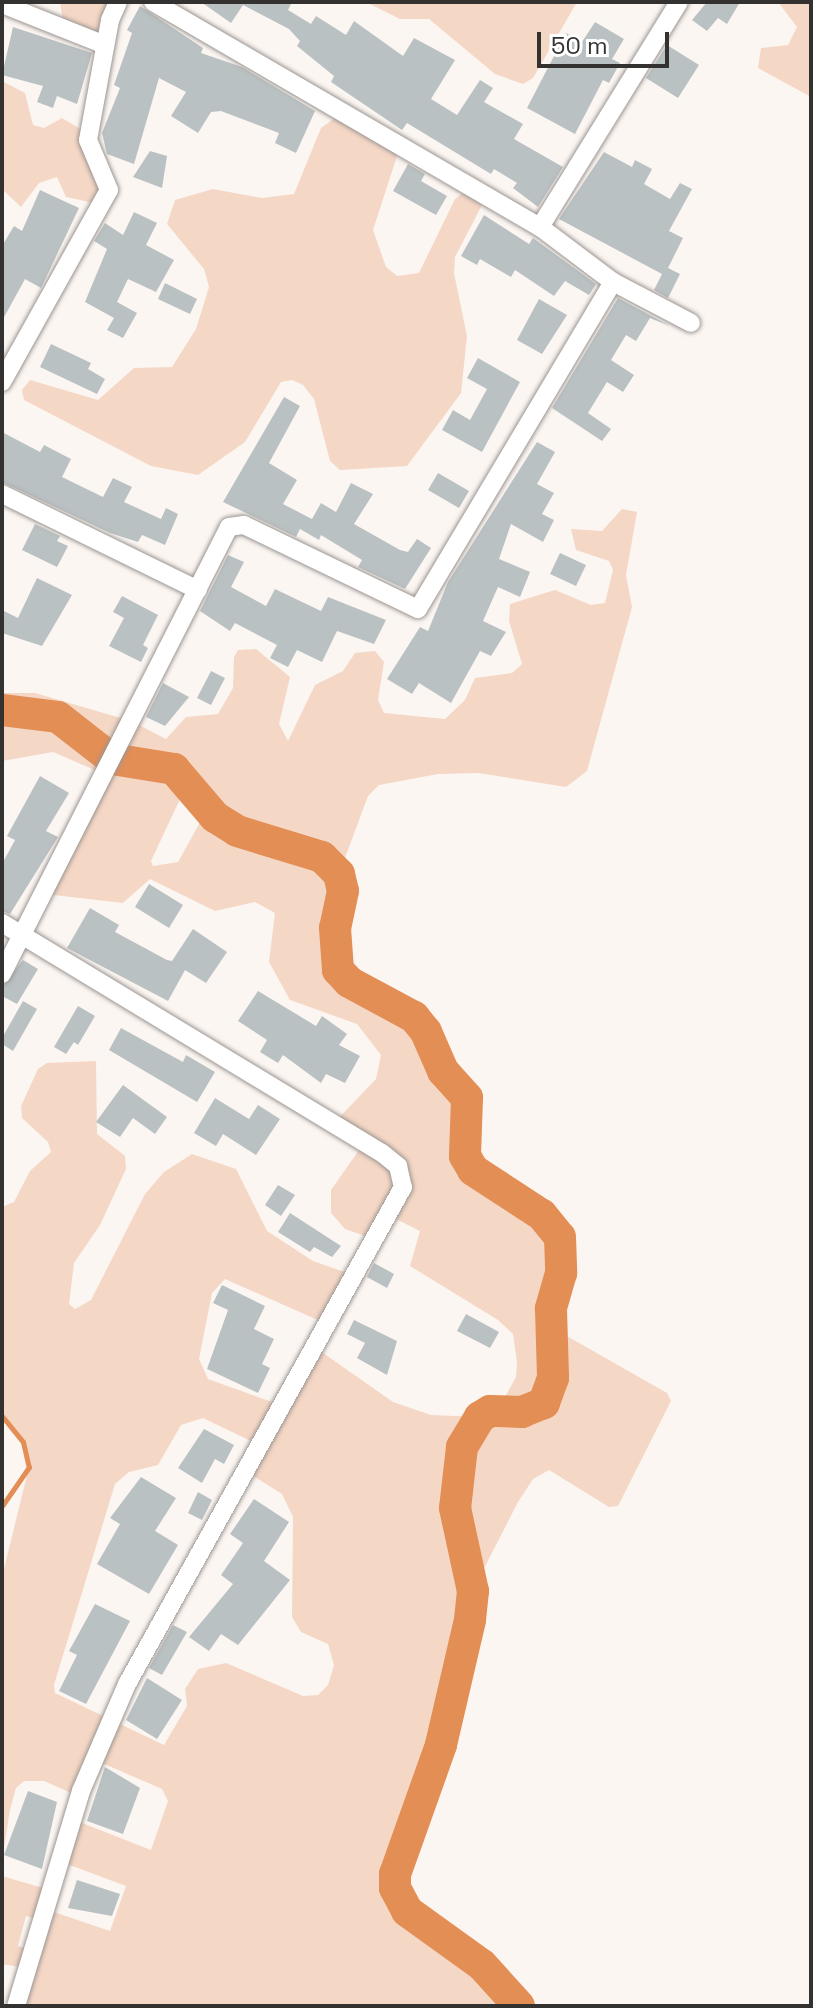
<!DOCTYPE html>
<html>
<head>
<meta charset="utf-8">
<style>
  body { margin:0 }
  #map { position:relative; width:813px; height:2008px; overflow:hidden; background:#fcf6f2; font-family:"Space Grotesk",sans-serif }
  div>[style] { position:absolute }
  .green>* { inset:0; background:#f5d7c5 }
  .stream>* { height:5px; margin:-2.5px; padding:0 2.5px; transform-origin:2.5px; border-radius:2.5px; background:#e38e55 }
  .river>* { height:32px; margin:-16px; padding:0 16px; transform-origin:16px; border-radius:16px; background:#e38e55 }
  .building>* { inset:0; background:#bac1c2 }
  .roads { filter:drop-shadow(0 0 2px #9b9592) drop-shadow(0 0 2px #9b9592) }
  .minor>* { height:18px; margin:-9px; padding:0 9px; transform-origin:9px; border-radius:9px; background:#fff }
  span { translate:-50% -50%; white-space:nowrap; text-align:center; line-height:1.15; -webkit-text-stroke:8px #fff; paint-order:stroke }
  .frame { position:absolute; inset:0; border:4px solid #343230; pointer-events:none }
  .scale { position:absolute; left:537px; top:32px; width:132px; height:36px; box-sizing:border-box; border:4px solid #343230; border-top:0; padding-left:10px; font-size:24px; line-height:28px; white-space:nowrap; color:#343230; -webkit-text-stroke:6px #fff; paint-order:stroke }
</style>
</head>
<body>
<div id="map">
  <div class="green">
    <div style="clip-path:polygon(60px 2px,118px 2px,105px 45px,64px 28px)"></div>
    <div style="clip-path:polygon(366px 2px,577px 2px,533px 78px,523px 84px,495px 74px,429px 19px,400px 19px)"></div>
    <div style="clip-path:polygon(778px 2px,811px 2px,811px 97px,758px 68px,761px 48px,788px 45px,797px 27px)"></div>
    <div style="clip-path:polygon(2px 81px,25px 93px,33px 125px,44px 128px,62px 118px,89px 134px,103px 205px,66px 197px,57px 177px,39px 183px,21px 207px,2px 189px)"></div>
    <div style="clip-path:polygon(335px 118px,393px 146px,397px 156px,373px 230px,386px 267px,397px 276px,419px 273px,455px 199px,463px 193px,482px 205px,455px 257px,454px 273px,467px 336px,461px 393px,407px 466px,340px 470px,330px 461px,314px 399px,303px 385px,292px 380px,281px 382px,245px 442px,198px 475px,151px 466px,24px 400px,22px 390px,30px 380px,98px 400px,134px 368px,172px 367px,196px 329px,209px 287px,204px 269px,167px 224px,175px 200px,213px 189px,262px 198px,294px 194px,321px 128px)"></div>
    <div style="clip-path:polygon(evenodd,622px 509px,637px 512px,626px 575px,632px 607px,587px 771px,566px 787px,478px 773px,438px 774px,379px 785px,368px 796px,339px 874px,343px 891px,335px 928px,338px 970px,349px 982px,414px 1017px,443px 1071px,467px 1098px,465px 1156px,473px 1170px,542px 1215px,560px 1237px,561px 1273px,551px 1327px,667px 1393px,671px 1401px,618px 1506px,609px 1507px,549px 1470px,533px 1479px,518px 1502px,474px 1588px,441px 1745px,399px 1861px,395px 1888px,407px 1911px,482px 1965px,519px 2006px,16px 2006px,26px 1968px,2px 1964px,2px 1876px,50px 1890px,45px 1909px,110px 1931px,126px 1886px,59px 1861px,72px 1819px,151px 1850px,168px 1801px,162px 1789px,95px 1760px,80px 1797px,44px 1781px,24px 1781px,16px 1788px,10px 1810px,2px 1860px,2px 1577px,29px 1467px,23px 1442px,2px 1416px,2px 1207px,14px 1202px,30px 1171px,51px 1152px,48px 1142px,22px 1118px,21px 1106px,38px 1069px,47px 1063px,96px 1061px,97px 1134px,125px 1156px,126px 1169px,100px 1225px,74px 1263px,69px 1304px,75px 1309px,91px 1300px,145px 1194px,164px 1172px,192px 1154px,236px 1169px,267px 1231px,313px 1261px,356px 1276px,329px 1325px,225px 1279px,212px 1293px,199px 1359px,208px 1379px,283px 1406px,316px 1348px,393px 1402px,431px 1415px,480px 1417px,499px 1408px,516px 1377px,517px 1362px,513px 1334px,498px 1320px,410px 1266px,420px 1231px,390px 1216px,376px 1240px,345px 1229px,331px 1213px,331px 1190px,364px 1143px,332px 1125px,376px 1079px,381px 1055px,357px 1024px,290px 1000px,269px 962px,275px 913px,255px 902px,215px 911px,150px 879px,123px 903px,45px 894px,104px 774px,53px 752px,2px 761px,2px 693px,35px 693px,131px 721px,166px 739px,186px 717px,218px 714px,233px 688px,234px 657px,238px 650px,256px 649px,290px 677px,279px 724px,288px 741px,315px 685px,343px 671px,355px 653px,375px 651px,384px 662px,378px 700px,384px 713px,445px 719px,465px 700px,475px 678px,512px 673px,522px 664px,509px 621px,510px 604px,555px 590px,591px 605px,605px 603px,613px 570px,609px 561px,576px 550px,571px 529px,602px 531px,622px 509px,188px 782px,208px 808px,178px 862px,153px 866px,151px 861px,188px 782px,622px 509px,203px 1418px,261px 1446px,247px 1472px,282px 1494px,293px 1517px,292px 1617px,301px 1632px,328px 1644px,334px 1665px,328px 1685px,318px 1695px,303px 1696px,226px 1663px,198px 1669px,185px 1689px,187px 1706px,164px 1745px,55px 1693px,54px 1685px,115px 1484px,129px 1472px,158px 1465px,181px 1425px,203px 1418px,622px 509px,26px 1916px,37px 1919px,28px 1949px,18px 1946px,26px 1916px)"></div>
  </div>
  <div class="stream">
    <div style="left:2px;top:1416px;width:33px;rotate:51deg"></div>
    <div style="left:23px;top:1442px;width:26px;rotate:77deg"></div>
    <div style="left:29px;top:1467px;width:47px;rotate:124.7deg"></div>
  </div>
  <div class="river">
    <div style="left:2px;top:710px;width:56px;rotate:7.1deg"></div>
    <div style="left:58px;top:717px;width:68px;rotate:37.9deg"></div>
    <div style="left:112px;top:759px;width:63px;rotate:9.2deg"></div>
    <div style="left:174px;top:769px;width:63px;rotate:49.5deg"></div>
    <div style="left:215px;top:817px;width:26px;rotate:32deg"></div>
    <div style="left:237px;top:831px;width:89px;rotate:17deg"></div>
    <div style="left:322px;top:857px;width:24px;rotate:45deg"></div>
    <div style="left:339px;top:874px;width:17px;rotate:77deg"></div>
    <div style="left:343px;top:891px;width:38px;rotate:102deg"></div>
    <div style="left:335px;top:928px;width:42px;rotate:85.9deg"></div>
    <div style="left:338px;top:970px;width:16px;rotate:47deg"></div>
    <div style="left:349px;top:982px;width:74px;rotate:28.3deg"></div>
    <div style="left:414px;top:1017px;width:19px;rotate:51deg"></div>
    <div style="left:426px;top:1032px;width:43px;rotate:66.4deg"></div>
    <div style="left:443px;top:1071px;width:36px;rotate:48deg"></div>
    <div style="left:467px;top:1098px;width:58px;rotate:92deg"></div>
    <div style="left:465px;top:1156px;width:16px;rotate:60deg"></div>
    <div style="left:473px;top:1170px;width:82px;rotate:33.1deg"></div>
    <div style="left:542px;top:1215px;width:28px;rotate:51deg"></div>
    <div style="left:560px;top:1237px;width:36px;rotate:88deg"></div>
    <div style="left:561px;top:1273px;width:37px;rotate:106deg"></div>
    <div style="left:551px;top:1309px;width:69px;rotate:88.3deg"></div>
    <div style="left:553px;top:1378px;width:27px;rotate:110deg"></div>
    <div style="left:544px;top:1403px;width:24px;rotate:158deg"></div>
    <div style="left:522px;top:1412px;width:32px;rotate:-178deg"></div>
    <div style="left:490px;top:1411px;width:12px;rotate:149deg"></div>
    <div style="left:480px;top:1417px;width:35px;rotate:121deg"></div>
    <div style="left:462px;top:1447px;width:61px;rotate:96.5deg"></div>
    <div style="left:455px;top:1508px;width:85px;rotate:77.8deg"></div>
    <div style="left:473px;top:1591px;width:29px;rotate:96deg"></div>
    <div style="left:470px;top:1620px;width:128px;rotate:103.1deg"></div>
    <div style="left:441px;top:1745px;width:137px;rotate:109.6deg"></div>
    <div style="left:395px;top:1874px;width:14px;rotate:90deg"></div>
    <div style="left:395px;top:1888px;width:26px;rotate:62deg"></div>
    <div style="left:407px;top:1911px;width:92px;rotate:35.8deg"></div>
    <div style="left:482px;top:1965px;width:55px;rotate:47.9deg"></div>
  </div>
  <div class="building">
    <div style="clip-path:polygon(201px 2px,292px 2px,288px 10px,311px 24px,316px 16px,346px 35px,354px 21px,403px 56px,414px 38px,455px 60px,431px 99px,457px 115px,480px 80px,493px 88px,484px 102px,523px 124px,514px 139px,563px 167px,538px 207px,513px 188px,517px 183px,494px 169px,491px 174px,407px 123px,402px 130px,331px 82px,334px 76px,297px 46px,300px 41px,289px 29px,243px 5px,231px 23px)"></div>
    <div style="clip-path:polygon(707px 2px,740px 2px,727px 24px,718px 18px,707px 31px,692px 20px)"></div>
    <div style="clip-path:polygon(140px 6px,203px 48px,201px 53px,242px 67px,315px 111px,296px 153px,275px 143px,279px 133px,221px 111px,211px 112px,198px 133px,171px 116px,186px 92px,159px 78px,134px 164px,107px 154px,102px 133px,120px 88px,114px 85px,132px 33px,127px 30px)"></div>
    <div style="clip-path:polygon(595px 22px,624px 39px,612px 59px,620px 63px,609px 83px,603px 80px,575px 134px,527px 108px,566px 33px,582px 42px)"></div>
    <div style="clip-path:polygon(13px 27px,92px 53px,77px 104px,57px 96px,53px 108px,37px 102px,43px 86px,2px 75px)"></div>
    <div style="clip-path:polygon(667px 45px,699px 65px,678px 98px,646px 78px)"></div>
    <div style="clip-path:polygon(150px 151px,167px 156px,162px 188px,133px 177px)"></div>
    <div style="clip-path:polygon(604px 152px,632px 167px,635px 160px,652px 169px,644px 184px,670px 199px,680px 183px,692px 189px,669px 231px,683px 238px,668px 268px,680px 274px,668px 298px,654px 290px,662px 274px,559px 219px)"></div>
    <div style="clip-path:polygon(408px 164px,425px 174px,421px 181px,447px 196px,436px 215px,393px 191px)"></div>
    <div style="clip-path:polygon(40px 190px,79px 208px,41px 288px,25px 279px,2px 321px,2px 246px,14px 226px,22px 231px)"></div>
    <div style="clip-path:polygon(134px 212px,157px 223px,146px 245px,174px 260px,156px 292px,128px 279px,117px 302px,137px 313px,123px 338px,107px 330px,114px 318px,85px 302px,107px 249px,94px 241px,105px 223px,123px 235px)"></div>
    <div style="clip-path:polygon(484px 215px,529px 244px,533px 238px,596px 284px,589px 295px,565px 281px,554px 296px,515px 270px,511px 277px,480px 259px,477px 265px,461px 256px)"></div>
    <div style="clip-path:polygon(165px 283px,197px 299px,190px 314px,158px 299px)"></div>
    <div style="clip-path:polygon(618px 298px,670px 326px,650px 318px,636px 341px,626px 335px,611px 360px,634px 375px,623px 392px,607px 382px,588px 413px,611px 429px,602px 441px,552px 408px)"></div>
    <div style="clip-path:polygon(539px 299px,567px 315px,542px 354px,517px 340px)"></div>
    <div style="clip-path:polygon(51px 344px,91px 363px,88px 369px,105px 379px,97px 394px,40px 367px)"></div>
    <div style="clip-path:polygon(478px 358px,520px 382px,482px 452px,442px 430px,453px 410px,470px 420px,487px 389px,467px 378px)"></div>
    <div style="clip-path:polygon(284px 397px,300px 406px,269px 463px,297px 480px,283px 504px,312px 519px,321px 503px,336px 512px,351px 483px,373px 494px,354px 524px,400px 550px,408px 552px,417px 539px,431px 548px,405px 589px,358px 567px,362px 560px,321px 535px,319px 540px,300px 529px,296px 537px,223px 502px)"></div>
    <div style="clip-path:polygon(2px 432px,40px 452px,44px 445px,71px 459px,62px 477px,103px 497px,113px 478px,132px 487px,124px 502px,161px 519px,166px 508px,178px 514px,165px 545px,142px 535px,138px 542px,110px 533px,2px 482px)"></div>
    <div style="clip-path:polygon(537px 442px,555px 452px,537px 484px,554px 493px,542px 514px,554px 520px,543px 542px,511px 524px,499px 559px,530px 572px,520px 597px,498px 587px,483px 621px,506px 632px,491px 656px,480px 651px,451px 703px,419px 683px,412px 694px,387px 679px,420px 627px,428px 631px,448px 582px)"></div>
    <div style="clip-path:polygon(438px 473px,469px 491px,459px 508px,428px 490px)"></div>
    <div style="clip-path:polygon(35px 524px,60px 536px,57px 541px,68px 546px,57px 567px,22px 550px)"></div>
    <div style="clip-path:polygon(560px 553px,586px 565px,576px 586px,550px 574px)"></div>
    <div style="clip-path:polygon(228px 555px,244px 562px,231px 587px,266px 606px,275px 589px,321px 611px,328px 597px,386px 620px,374px 644px,337px 631px,322px 662px,297px 650px,288px 667px,270px 658px,277px 645px,235px 623px,230px 631px,200px 611px)"></div>
    <div style="clip-path:polygon(37px 578px,72px 595px,42px 646px,2px 633px,2px 610px,18px 618px)"></div>
    <div style="clip-path:polygon(122px 596px,158px 615px,143px 645px,148px 648px,141px 662px,109px 646px,124px 618px,113px 612px)"></div>
    <div style="clip-path:polygon(211px 671px,225px 678px,211px 705px,197px 698px)"></div>
    <div style="clip-path:polygon(163px 683px,189px 697px,165px 726px,146px 717px)"></div>
    <div style="clip-path:polygon(40px 776px,69px 793px,46px 831px,58px 837px,10px 914px,2px 911px,2px 864px,15px 840px,7px 836px)"></div>
    <div style="clip-path:polygon(149px 884px,183px 905px,169px 928px,135px 907px)"></div>
    <div style="clip-path:polygon(90px 908px,119px 925px,115px 932px,167px 960px,172px 961px,193px 929px,227px 952px,206px 983px,185px 970px,168px 1001px,67px 948px)"></div>
    <div style="clip-path:polygon(23px 960px,38px 969px,17px 1004px,2px 996px,2px 987px)"></div>
    <div style="clip-path:polygon(258px 991px,316px 1026px,322px 1016px,347px 1034px,339px 1045px,360px 1056px,345px 1083px,326px 1074px,321px 1083px,283px 1055px,278px 1063px,260px 1052px,267px 1040px,238px 1021px)"></div>
    <div style="clip-path:polygon(23px 1001px,37px 1009px,13px 1051px,2px 1044px,2px 1038px)"></div>
    <div style="clip-path:polygon(78px 1006px,95px 1016px,78px 1045px,74px 1042px,66px 1054px,54px 1047px)"></div>
    <div style="clip-path:polygon(121px 1028px,183px 1062px,186px 1055px,215px 1072px,197px 1102px,109px 1050px)"></div>
    <div style="clip-path:polygon(123px 1085px,167px 1117px,155px 1134px,133px 1118px,120px 1137px,96px 1122px)"></div>
    <div style="clip-path:polygon(215px 1098px,249px 1119px,258px 1105px,280px 1119px,256px 1155px,223px 1134px,216px 1146px,194px 1133px)"></div>
    <div style="clip-path:polygon(278px 1185px,295px 1195px,281px 1216px,265px 1205px)"></div>
    <div style="clip-path:polygon(290px 1213px,341px 1246px,332px 1257px,314px 1247px,310px 1252px,278px 1232px)"></div>
    <div style="clip-path:polygon(374px 1263px,394px 1274px,387px 1288px,367px 1277px)"></div>
    <div style="clip-path:polygon(222px 1285px,265px 1306px,254px 1329px,274px 1339px,262px 1364px,270px 1368px,258px 1393px,207px 1369px,228px 1310px,213px 1303px)"></div>
    <div style="clip-path:polygon(466px 1314px,499px 1332px,490px 1348px,457px 1331px)"></div>
    <div style="clip-path:polygon(354px 1320px,397px 1341px,387px 1375px,357px 1358px,365px 1343px,347px 1334px)"></div>
    <div style="clip-path:polygon(204px 1429px,234px 1445px,224px 1464px,215px 1459px,202px 1483px,178px 1468px)"></div>
    <div style="clip-path:polygon(141px 1477px,176px 1498px,155px 1531px,178px 1545px,149px 1594px,97px 1564px,120px 1524px,110px 1518px)"></div>
    <div style="clip-path:polygon(198px 1492px,212px 1500px,202px 1520px,188px 1513px)"></div>
    <div style="clip-path:polygon(254px 1499px,289px 1522px,264px 1561px,290px 1580px,238px 1645px,221px 1634px,209px 1651px,189px 1637px,233px 1584px,221px 1575px,243px 1543px,230px 1534px)"></div>
    <div style="clip-path:polygon(95px 1604px,130px 1621px,86px 1704px,59px 1691px,77px 1655px,69px 1651px)"></div>
    <div style="clip-path:polygon(173px 1625px,187px 1632px,162px 1675px,149px 1668px)"></div>
    <div style="clip-path:polygon(147px 1678px,182px 1700px,157px 1739px,126px 1720px)"></div>
    <div style="clip-path:polygon(105px 1767px,140px 1788px,123px 1834px,87px 1821px)"></div>
    <div style="clip-path:polygon(28px 1791px,57px 1802px,42px 1869px,4px 1855px)"></div>
    <div style="clip-path:polygon(77px 1880px,120px 1894px,112px 1916px,68px 1908px)"></div>
  </div>
  <div class="roads">
    <div class="minor">
      <div style="left:153px;top:2px;width:448px;rotate:30.2deg"></div>
      <div style="left:2px;top:4px;width:111px;rotate:21.7deg"></div>
      <div style="left:613px;top:282px;width:88px;rotate:27.7deg"></div>
      <div style="left:2px;top:382px;width:220px;rotate:-60.9deg"></div>
      <div style="left:109px;top:190px;width:54px;rotate:-112.8deg"></div>
      <div style="left:88px;top:140px;width:122px;rotate:-79.6deg"></div>
      <div style="left:110px;top:20px;width:20px;rotate:-66deg"></div>
      <div style="left:2px;top:494px;width:218px;rotate:26.1deg"></div>
      <div style="left:2px;top:923px;width:444px;rotate:31.2deg"></div>
      <div style="left:382px;top:1153px;width:21px;rotate:39deg"></div>
      <div style="left:398px;top:1166px;width:22px;rotate:77deg"></div>
      <div style="left:403px;top:1187px;width:568px;rotate:119.04deg"></div>
      <div style="left:127px;top:1684px;width:116px;rotate:113.3deg"></div>
      <div style="left:81px;top:1791px;width:225px;rotate:106.8deg"></div>
      <div style="left:2px;top:974px;width:501px;rotate:-63.08deg"></div>
      <div style="left:229px;top:527px;width:15px;rotate:-8deg"></div>
      <div style="left:244px;top:525px;width:193px;rotate:25.8deg"></div>
      <div style="left:418px;top:609px;width:381px;rotate:-59.2deg"></div>
      <div style="left:613px;top:282px;width:91px;rotate:-143deg"></div>
      <div style="left:540px;top:227px;width:264px;rotate:-58.3deg"></div>
    </div>
  </div>
  <div class="frame"></div>
  <div class="scale">50 m</div>
</div>
</body>
</html>
